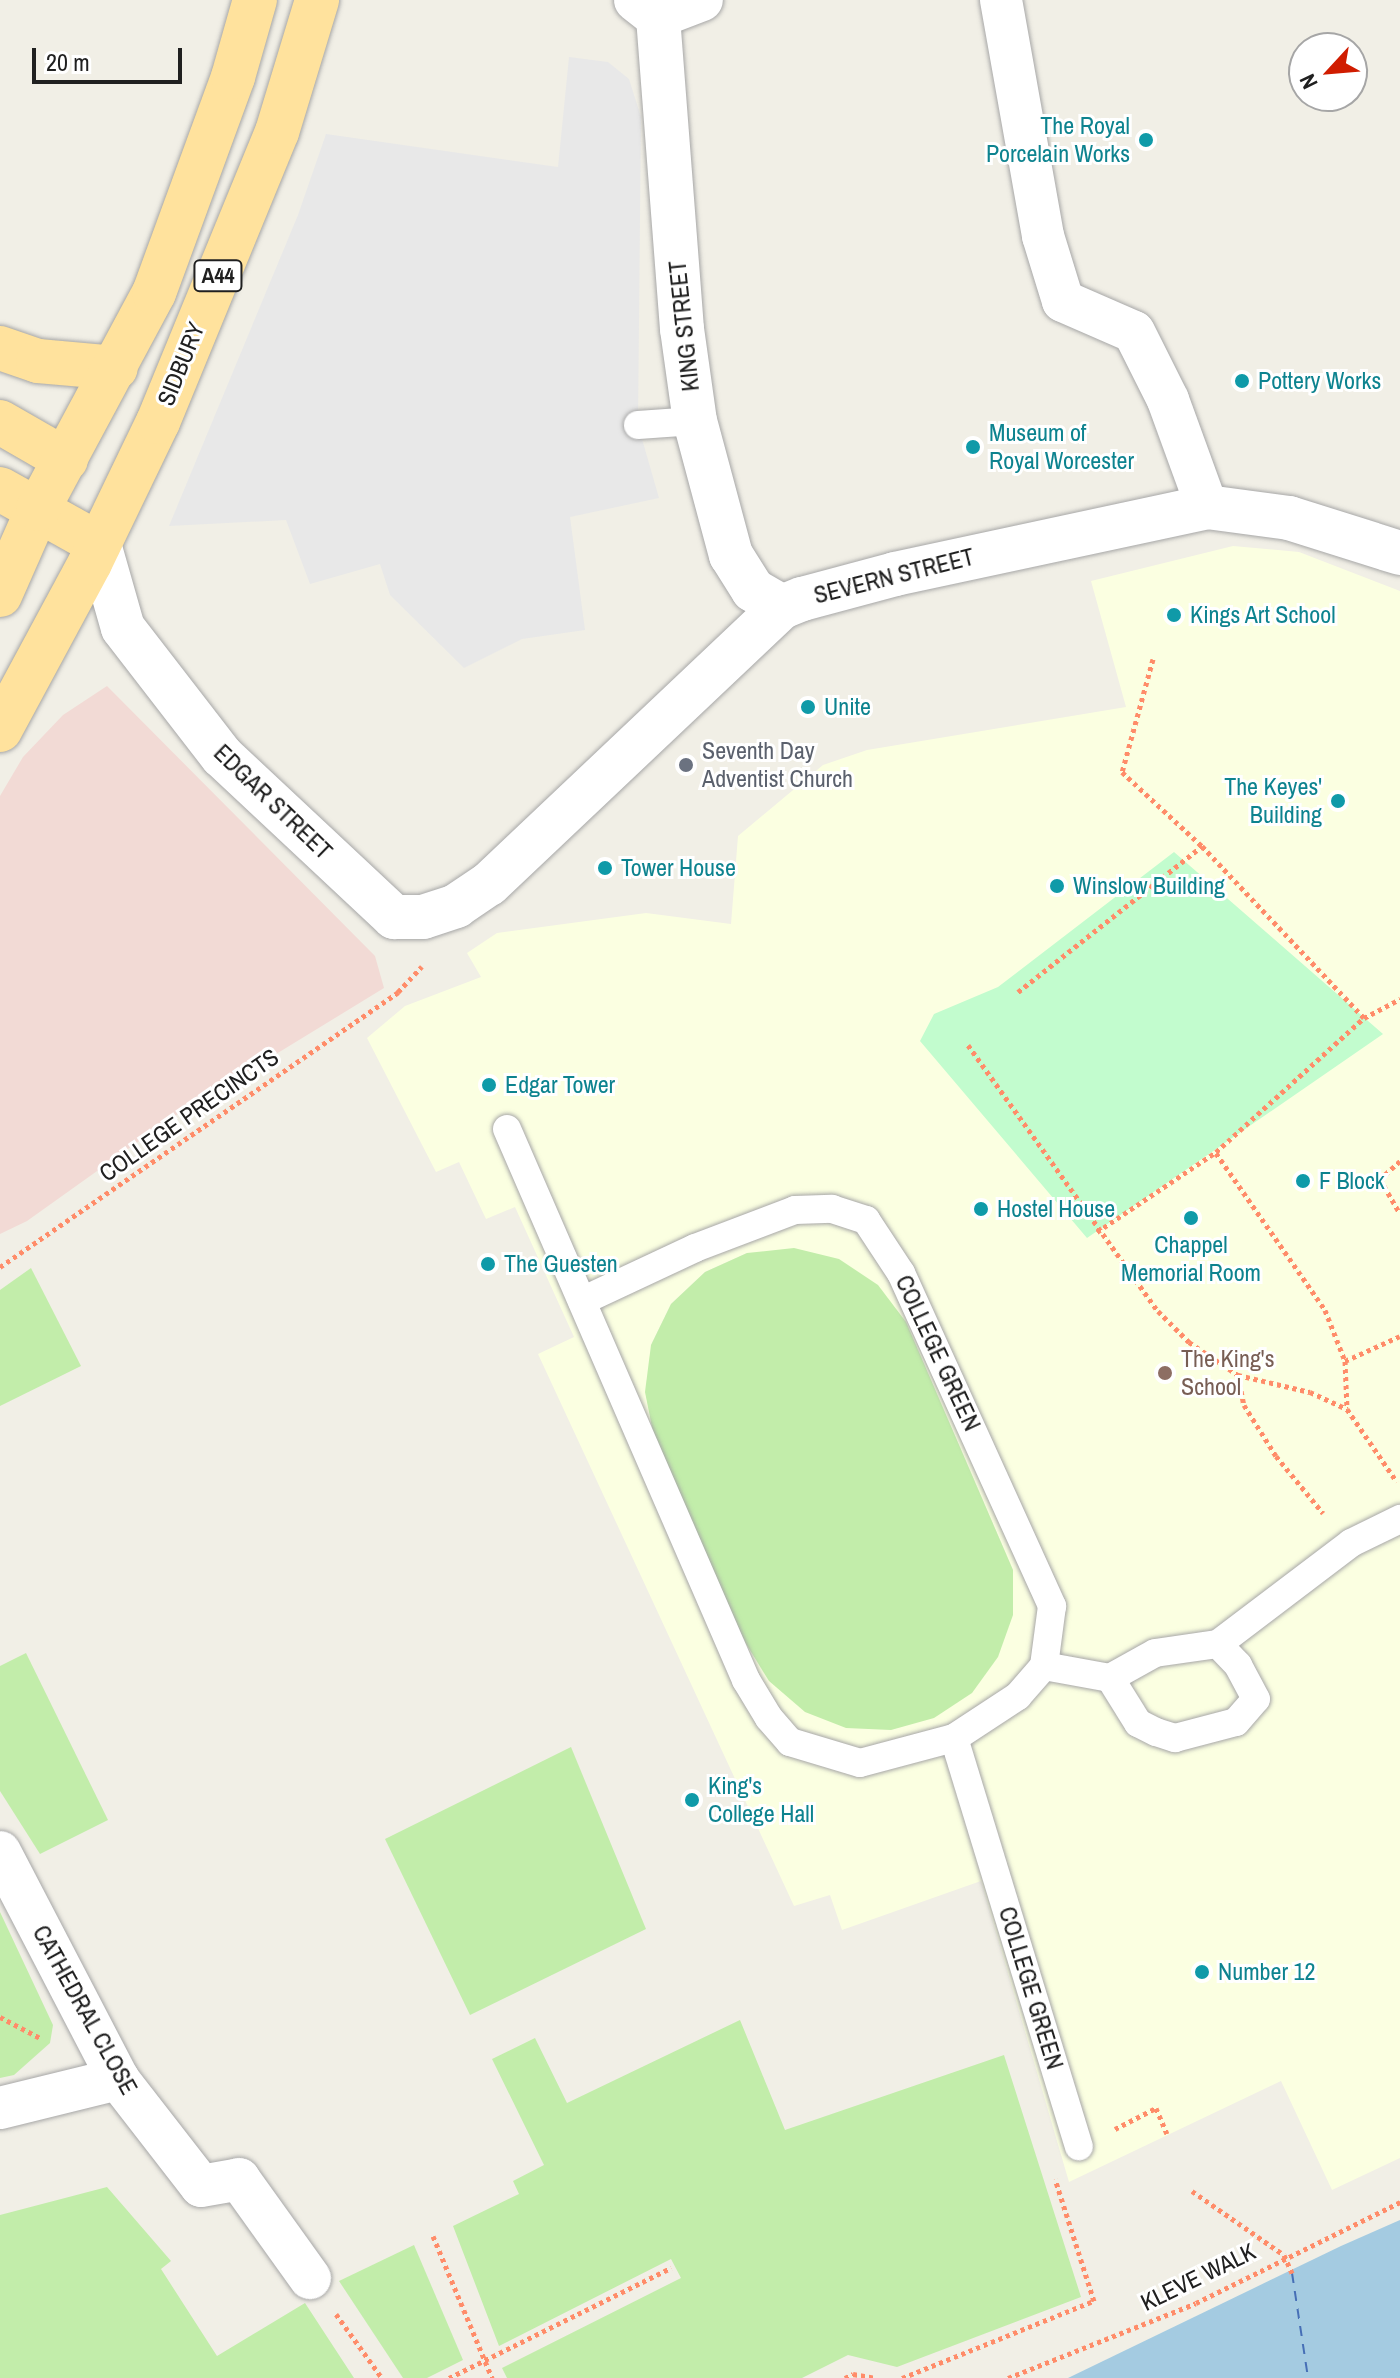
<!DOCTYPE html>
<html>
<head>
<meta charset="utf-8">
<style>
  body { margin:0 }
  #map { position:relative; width:1400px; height:2378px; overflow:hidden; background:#f1efe6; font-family:"Archivo Narrow",sans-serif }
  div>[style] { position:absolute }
  .commercial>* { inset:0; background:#f2dad5 }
  .education>* { inset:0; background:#fbffe1 }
  .grass>* { inset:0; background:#c2edaa }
  .park>* { inset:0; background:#c2fcce }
  .parking>* { inset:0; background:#e8e8e8 }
  .water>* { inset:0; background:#a4cbe1 }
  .ferry>* { height:2px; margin-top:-1px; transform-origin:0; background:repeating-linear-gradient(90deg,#466fb6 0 10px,transparent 0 18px) }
  .path>* { height:5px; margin-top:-2.5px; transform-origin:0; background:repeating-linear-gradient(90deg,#ff8c69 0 4px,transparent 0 8px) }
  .roads { filter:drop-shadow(0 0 2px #a7a7a7) drop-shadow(0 0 2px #a7a7a7) }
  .service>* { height:28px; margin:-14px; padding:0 14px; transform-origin:14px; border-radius:14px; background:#fff }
  .pedestrian>* { height:42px; margin:-21px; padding:0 21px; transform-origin:21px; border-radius:21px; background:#fff }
  .minor>* { height:44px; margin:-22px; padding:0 22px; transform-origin:22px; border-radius:22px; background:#fff }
  .primary>* { height:44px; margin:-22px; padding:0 22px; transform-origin:22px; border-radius:22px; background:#ffe29d }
  .dots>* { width:22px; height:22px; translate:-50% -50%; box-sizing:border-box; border:4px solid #fff; border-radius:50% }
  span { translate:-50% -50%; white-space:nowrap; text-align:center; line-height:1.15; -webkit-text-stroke:6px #fff; paint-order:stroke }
  .shield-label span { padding:2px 6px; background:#fff; border:2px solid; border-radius:6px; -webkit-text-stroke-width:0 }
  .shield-label { font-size:22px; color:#202020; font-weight:700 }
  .culture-label { font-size:24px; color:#0d838f }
  .right { translate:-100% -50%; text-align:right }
  .left { translate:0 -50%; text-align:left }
  .street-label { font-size:24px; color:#202020 }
  .worship-label { font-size:24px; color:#5b616d }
  .education-label { font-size:24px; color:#785e54 }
  .north { position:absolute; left:1288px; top:32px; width:80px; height:80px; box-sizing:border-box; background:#fff; border:2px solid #a6a6a6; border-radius:50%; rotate:244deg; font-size:22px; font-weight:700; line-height:32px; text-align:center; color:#202020 }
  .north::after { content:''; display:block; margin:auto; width:28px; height:36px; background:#d01c00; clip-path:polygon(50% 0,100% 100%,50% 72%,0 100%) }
  .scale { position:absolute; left:32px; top:48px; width:150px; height:36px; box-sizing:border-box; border:4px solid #202020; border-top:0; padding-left:10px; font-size:24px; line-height:28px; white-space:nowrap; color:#202020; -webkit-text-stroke:6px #fff; paint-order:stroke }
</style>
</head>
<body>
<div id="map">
  <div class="commercial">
    <div style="clip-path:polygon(107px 686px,375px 956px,384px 988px,170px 1119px,27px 1221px,0 1234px,0 796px,23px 757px,63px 715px)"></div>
  </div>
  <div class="education">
    <div style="clip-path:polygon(evenodd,1233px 546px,1299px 552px,1400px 591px,1400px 2158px,1332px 2190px,1281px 2081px,1069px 2182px,981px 1881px,842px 1930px,830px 1895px,794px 1906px,538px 1354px,574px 1337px,515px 1207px,486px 1219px,459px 1162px,436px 1172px,367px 1038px,405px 1006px,481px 977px,467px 953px,497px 933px,646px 913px,731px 924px,738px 836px,823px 765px,867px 750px,1126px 707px,1091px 581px,1233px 546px,747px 1253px,906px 1322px,1013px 1570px,745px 1642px,654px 1437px,651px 1345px,671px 1304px,705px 1272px,747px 1253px)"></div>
  </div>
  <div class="grass">
    <div style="clip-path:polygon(794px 1248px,839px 1259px,878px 1285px,906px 1322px,1013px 1570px,1013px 1615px,998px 1657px,972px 1693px,934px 1718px,891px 1730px,846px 1728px,805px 1712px,769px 1681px,745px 1642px,654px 1437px,645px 1392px,651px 1345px,671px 1304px,705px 1272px,747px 1253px)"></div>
    <div style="clip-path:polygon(31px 1268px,81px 1366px,0 1406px,0 1290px)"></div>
    <div style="clip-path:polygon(26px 1653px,108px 1820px,40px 1854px,0 1791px,0 1666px)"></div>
    <div style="clip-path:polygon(571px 1747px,646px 1929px,470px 2015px,385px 1839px)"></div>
    <div style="clip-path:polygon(0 1912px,53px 2025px,50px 2043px,14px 2075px,0 2078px)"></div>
    <div style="clip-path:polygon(740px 2020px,785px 2130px,1004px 2055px,1081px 2297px,897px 2367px,848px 2355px,802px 2378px,507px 2378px,502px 2368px,681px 2278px,671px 2259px,499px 2346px,453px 2226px,519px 2194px,513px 2181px,544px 2165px,492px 2059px,535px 2038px,567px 2103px)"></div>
    <div style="clip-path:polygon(107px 2187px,171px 2261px,161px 2269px,217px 2356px,305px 2303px,354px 2378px,0 2378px,0 2215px)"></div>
    <div style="clip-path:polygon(414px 2245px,463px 2360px,427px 2378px,403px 2378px,339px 2281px)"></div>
  </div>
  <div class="park">
    <div style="clip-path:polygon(1174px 852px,1383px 1034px,1087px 1238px,920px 1041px,934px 1014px,998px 987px)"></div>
  </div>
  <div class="parking">
    <div style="clip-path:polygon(569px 57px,608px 62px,629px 79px,641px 117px,638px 425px,659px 498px,570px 517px,585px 630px,522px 639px,464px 668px,390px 595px,380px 564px,310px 584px,286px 520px,169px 526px,298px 215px,326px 134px,558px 167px)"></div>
  </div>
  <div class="water">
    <div style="clip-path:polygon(1400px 2220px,1400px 2378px,1068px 2378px,1341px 2246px)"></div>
  </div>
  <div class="ferry">
    <div style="left:1292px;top:2273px;width:106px;rotate:81.3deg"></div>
  </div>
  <div class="path">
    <div style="left:1153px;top:659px;width:117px;rotate:105.3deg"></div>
    <div style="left:1122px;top:772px;width:109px;rotate:42.8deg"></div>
    <div style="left:1018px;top:992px;width:235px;rotate:-38.4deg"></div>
    <div style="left:1202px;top:846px;width:236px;rotate:46.7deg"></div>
    <div style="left:968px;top:1045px;width:327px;rotate:54.5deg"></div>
    <div style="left:1158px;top:1311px;width:44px;rotate:45deg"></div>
    <div style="left:1189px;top:1342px;width:59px;rotate:34deg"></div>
    <div style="left:1238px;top:1375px;width:74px;rotate:13.3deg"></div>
    <div style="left:1310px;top:1392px;width:41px;rotate:24.7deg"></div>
    <div style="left:1347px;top:1409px;width:88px;rotate:55.6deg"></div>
    <div style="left:1216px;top:1153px;width:191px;rotate:55.2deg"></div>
    <div style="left:1325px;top:1310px;width:55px;rotate:68.6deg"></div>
    <div style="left:1345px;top:1361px;width:47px;rotate:87.6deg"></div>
    <div style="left:1400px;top:1161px;width:27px;rotate:138deg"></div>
    <div style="left:1380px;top:1179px;width:39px;rotate:60deg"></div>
    <div style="left:1097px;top:1232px;width:143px;rotate:-33.9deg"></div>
    <div style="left:1216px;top:1152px;width:200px;rotate:-42.2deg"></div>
    <div style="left:1364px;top:1018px;width:41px;rotate:-27.8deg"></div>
    <div style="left:0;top:1267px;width:484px;rotate:-34.6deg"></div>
    <div style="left:398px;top:992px;width:35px;rotate:-47deg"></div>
    <div style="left:1345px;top:1361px;width:60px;rotate:-24.4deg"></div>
    <div style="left:1238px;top:1375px;width:31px;rotate:79deg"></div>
    <div style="left:1244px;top:1405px;width:60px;rotate:57.9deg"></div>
    <div style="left:1276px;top:1456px;width:74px;rotate:50.5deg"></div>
    <div style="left:0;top:2017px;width:47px;rotate:27.6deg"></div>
    <div style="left:1115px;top:2129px;width:46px;rotate:-27.1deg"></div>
    <div style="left:1156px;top:2108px;width:28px;rotate:67deg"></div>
    <div style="left:1192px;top:2191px;width:112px;rotate:34.8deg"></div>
    <div style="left:1284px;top:2255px;width:20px;rotate:66deg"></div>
    <div style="left:433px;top:2236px;width:154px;rotate:67.4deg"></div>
    <div style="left:336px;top:2314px;width:79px;rotate:54.3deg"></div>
    <div style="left:449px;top:2378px;width:248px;rotate:-26.4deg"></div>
    <div style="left:845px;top:2378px;width:9px;rotate:-27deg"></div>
    <div style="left:853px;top:2374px;width:23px;rotate:10deg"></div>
    <div style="left:902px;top:2378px;width:207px;rotate:-21.9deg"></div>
    <div style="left:1094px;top:2301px;width:128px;rotate:-107.7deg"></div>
    <div style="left:1008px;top:2378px;width:202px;rotate:-21.7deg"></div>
    <div style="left:1196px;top:2303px;width:228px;rotate:-26.3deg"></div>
  </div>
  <div class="roads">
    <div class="service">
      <div style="left:638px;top:425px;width:57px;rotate:-4deg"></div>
      <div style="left:507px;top:1129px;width:601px;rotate:66.55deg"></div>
      <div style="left:746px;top:1680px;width:44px;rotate:58.8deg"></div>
      <div style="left:769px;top:1718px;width:32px;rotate:49deg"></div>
      <div style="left:790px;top:1742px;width:73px;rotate:16.7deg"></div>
      <div style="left:860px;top:1763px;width:97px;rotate:-14.9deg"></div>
      <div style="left:954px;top:1738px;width:427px;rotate:73deg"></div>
      <div style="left:582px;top:1301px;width:125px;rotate:-25.1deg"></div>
      <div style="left:695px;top:1248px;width:107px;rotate:-20.8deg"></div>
      <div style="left:795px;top:1210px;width:37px;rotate:-2deg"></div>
      <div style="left:832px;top:1209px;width:36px;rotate:18deg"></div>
      <div style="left:866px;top:1220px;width:64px;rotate:56.6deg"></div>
      <div style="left:901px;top:1273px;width:366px;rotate:65.6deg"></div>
      <div style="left:1052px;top:1606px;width:61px;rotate:97.6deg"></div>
      <div style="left:1044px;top:1666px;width:40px;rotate:131deg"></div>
      <div style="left:1018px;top:1696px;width:77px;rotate:146.7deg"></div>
      <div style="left:1044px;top:1666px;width:67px;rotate:10.3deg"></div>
      <div style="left:1110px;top:1678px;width:51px;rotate:-29.1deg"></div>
      <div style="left:1155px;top:1653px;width:64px;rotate:-8.1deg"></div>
      <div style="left:1218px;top:1644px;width:167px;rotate:-37.2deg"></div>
      <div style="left:1351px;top:1543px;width:55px;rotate:-26.1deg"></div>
      <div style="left:1110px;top:1678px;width:53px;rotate:58.1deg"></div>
      <div style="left:1138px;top:1723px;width:20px;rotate:27deg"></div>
      <div style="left:1156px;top:1732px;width:20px;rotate:18deg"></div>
      <div style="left:1175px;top:1738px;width:63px;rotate:-14.7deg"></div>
      <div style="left:1236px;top:1722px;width:30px;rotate:-49deg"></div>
      <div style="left:1256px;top:1699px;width:38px;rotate:-118deg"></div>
      <div style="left:1238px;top:1665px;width:29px;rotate:-134deg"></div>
    </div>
    <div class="pedestrian">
      <div style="left:1001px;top:0;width:240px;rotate:79.9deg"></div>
      <div style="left:1043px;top:236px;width:68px;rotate:72.9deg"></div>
      <div style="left:1063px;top:301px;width:77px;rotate:23.6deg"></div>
      <div style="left:1134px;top:332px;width:76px;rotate:63.4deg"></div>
      <div style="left:1168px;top:400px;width:114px;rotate:70deg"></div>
      <div style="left:658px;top:17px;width:47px;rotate:-21.1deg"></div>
      <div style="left:0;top:1852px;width:256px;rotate:62.5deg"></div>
      <div style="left:118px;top:2079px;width:135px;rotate:52.2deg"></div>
      <div style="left:201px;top:2186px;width:39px;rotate:-10deg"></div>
      <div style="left:239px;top:2179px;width:122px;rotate:54.4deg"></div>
      <div style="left:0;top:2108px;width:122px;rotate:-13.8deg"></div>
    </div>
    <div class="minor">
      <div style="left:636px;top:0;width:28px;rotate:38deg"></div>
      <div style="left:658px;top:17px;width:313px;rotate:85.6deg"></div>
      <div style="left:682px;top:329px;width:93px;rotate:82deg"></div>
      <div style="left:695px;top:421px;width:139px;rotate:75deg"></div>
      <div style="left:731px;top:555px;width:41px;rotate:57.8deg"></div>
      <div style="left:753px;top:590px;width:34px;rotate:30deg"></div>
      <div style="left:99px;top:544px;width:87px;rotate:74.1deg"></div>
      <div style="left:123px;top:628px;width:162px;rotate:52.3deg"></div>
      <div style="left:222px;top:756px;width:236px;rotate:43.1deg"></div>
      <div style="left:394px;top:917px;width:29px"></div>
      <div style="left:423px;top:917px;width:35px;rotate:-18deg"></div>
      <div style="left:456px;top:906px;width:40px;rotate:-34deg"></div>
      <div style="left:489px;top:884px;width:403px;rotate:-43.4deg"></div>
      <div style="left:782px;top:607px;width:22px;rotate:-22deg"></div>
      <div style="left:802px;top:599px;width:96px;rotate:-15deg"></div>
      <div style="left:895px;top:574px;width:319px;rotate:-12.1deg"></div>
      <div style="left:1207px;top:507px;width:83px;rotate:7.6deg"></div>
      <div style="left:1289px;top:518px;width:116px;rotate:17.5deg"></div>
    </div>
    <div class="primary">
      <div style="left:0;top:348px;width:40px;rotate:18.9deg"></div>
      <div style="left:38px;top:361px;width:78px;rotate:5.1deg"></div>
      <div style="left:0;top:422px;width:76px;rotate:29.9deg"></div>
      <div style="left:0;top:489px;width:113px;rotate:29.1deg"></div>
      <div style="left:0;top:595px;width:94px;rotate:-66.2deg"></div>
      <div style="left:38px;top:509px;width:245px;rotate:-61.8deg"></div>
      <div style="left:154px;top:293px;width:230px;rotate:-69.9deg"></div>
      <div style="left:233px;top:77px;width:80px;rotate:-74.1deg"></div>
      <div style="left:0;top:730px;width:190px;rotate:-61.7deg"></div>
      <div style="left:90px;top:563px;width:157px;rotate:-64.3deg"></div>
      <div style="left:158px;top:422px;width:313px;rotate:-67.7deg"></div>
      <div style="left:277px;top:132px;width:138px;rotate:-73.1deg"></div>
    </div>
  </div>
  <div class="dots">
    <div style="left:1146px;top:140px;background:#0f9aa8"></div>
    <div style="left:1242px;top:381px;background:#0f9aa8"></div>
    <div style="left:973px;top:447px;background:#0f9aa8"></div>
    <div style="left:1174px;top:615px;background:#0f9aa8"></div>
    <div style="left:808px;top:707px;background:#0f9aa8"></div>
    <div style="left:686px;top:765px;background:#6b7280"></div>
    <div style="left:1338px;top:801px;background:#0f9aa8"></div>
    <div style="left:605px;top:868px;background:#0f9aa8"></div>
    <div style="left:1057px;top:886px;background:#0f9aa8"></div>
    <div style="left:489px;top:1085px;background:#0f9aa8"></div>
    <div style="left:1303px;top:1181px;background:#0f9aa8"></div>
    <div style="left:981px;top:1209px;background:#0f9aa8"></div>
    <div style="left:1191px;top:1218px;background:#0f9aa8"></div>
    <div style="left:488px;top:1264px;background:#0f9aa8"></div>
    <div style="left:1165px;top:1373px;background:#8d6e63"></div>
    <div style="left:692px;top:1800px;background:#0f9aa8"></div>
    <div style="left:1202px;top:1972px;background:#0f9aa8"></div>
  </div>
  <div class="shield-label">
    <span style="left:218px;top:276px">A44</span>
  </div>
  <div class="culture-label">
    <span class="right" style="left:1130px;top:140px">The Royal<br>Porcelain Works</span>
    <span class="left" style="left:1258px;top:381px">Pottery Works</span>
    <span class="left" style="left:989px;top:447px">Museum of<br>Royal Worcester</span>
    <span class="left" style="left:1190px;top:615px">Kings Art School</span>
    <span class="left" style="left:824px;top:707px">Unite</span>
    <span class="right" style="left:1322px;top:801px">The Keyes'<br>Building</span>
    <span class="left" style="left:621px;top:868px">Tower House</span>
    <span class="left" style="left:1073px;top:886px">Winslow Building</span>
    <span class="left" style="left:505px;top:1085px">Edgar Tower</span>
    <span class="left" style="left:1319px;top:1181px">F Block</span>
    <span class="left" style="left:997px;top:1209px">Hostel House</span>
    <span style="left:1191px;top:1259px">Chappel<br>Memorial Room</span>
    <span class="left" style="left:504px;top:1264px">The Guesten</span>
    <span class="left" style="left:708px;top:1800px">King's<br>College Hall</span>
    <span class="left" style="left:1218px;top:1972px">Number 12</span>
  </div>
  <div class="street-label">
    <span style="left:684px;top:326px;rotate:-96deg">KING STREET</span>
    <span style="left:181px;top:364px;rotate:-68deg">SIDBURY</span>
    <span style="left:894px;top:576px;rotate:-14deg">SEVERN STREET</span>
    <span style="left:273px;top:802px;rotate:44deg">EDGAR STREET</span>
    <span style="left:189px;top:1115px;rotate:-35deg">COLLEGE PRECINCTS</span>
    <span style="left:938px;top:1353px;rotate:65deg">COLLEGE GREEN</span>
    <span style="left:1031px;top:1988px;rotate:73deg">COLLEGE GREEN</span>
    <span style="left:85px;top:2010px;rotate:61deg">CATHEDRAL CLOSE</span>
    <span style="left:1198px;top:2277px;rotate:-26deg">KLEVE WALK</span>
  </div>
  <div class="worship-label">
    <span class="left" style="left:702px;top:765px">Seventh Day<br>Adventist Church</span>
  </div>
  <div class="education-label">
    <span class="left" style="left:1181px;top:1373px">The King's<br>School</span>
  </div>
  <div class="north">N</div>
  <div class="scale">20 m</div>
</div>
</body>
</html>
